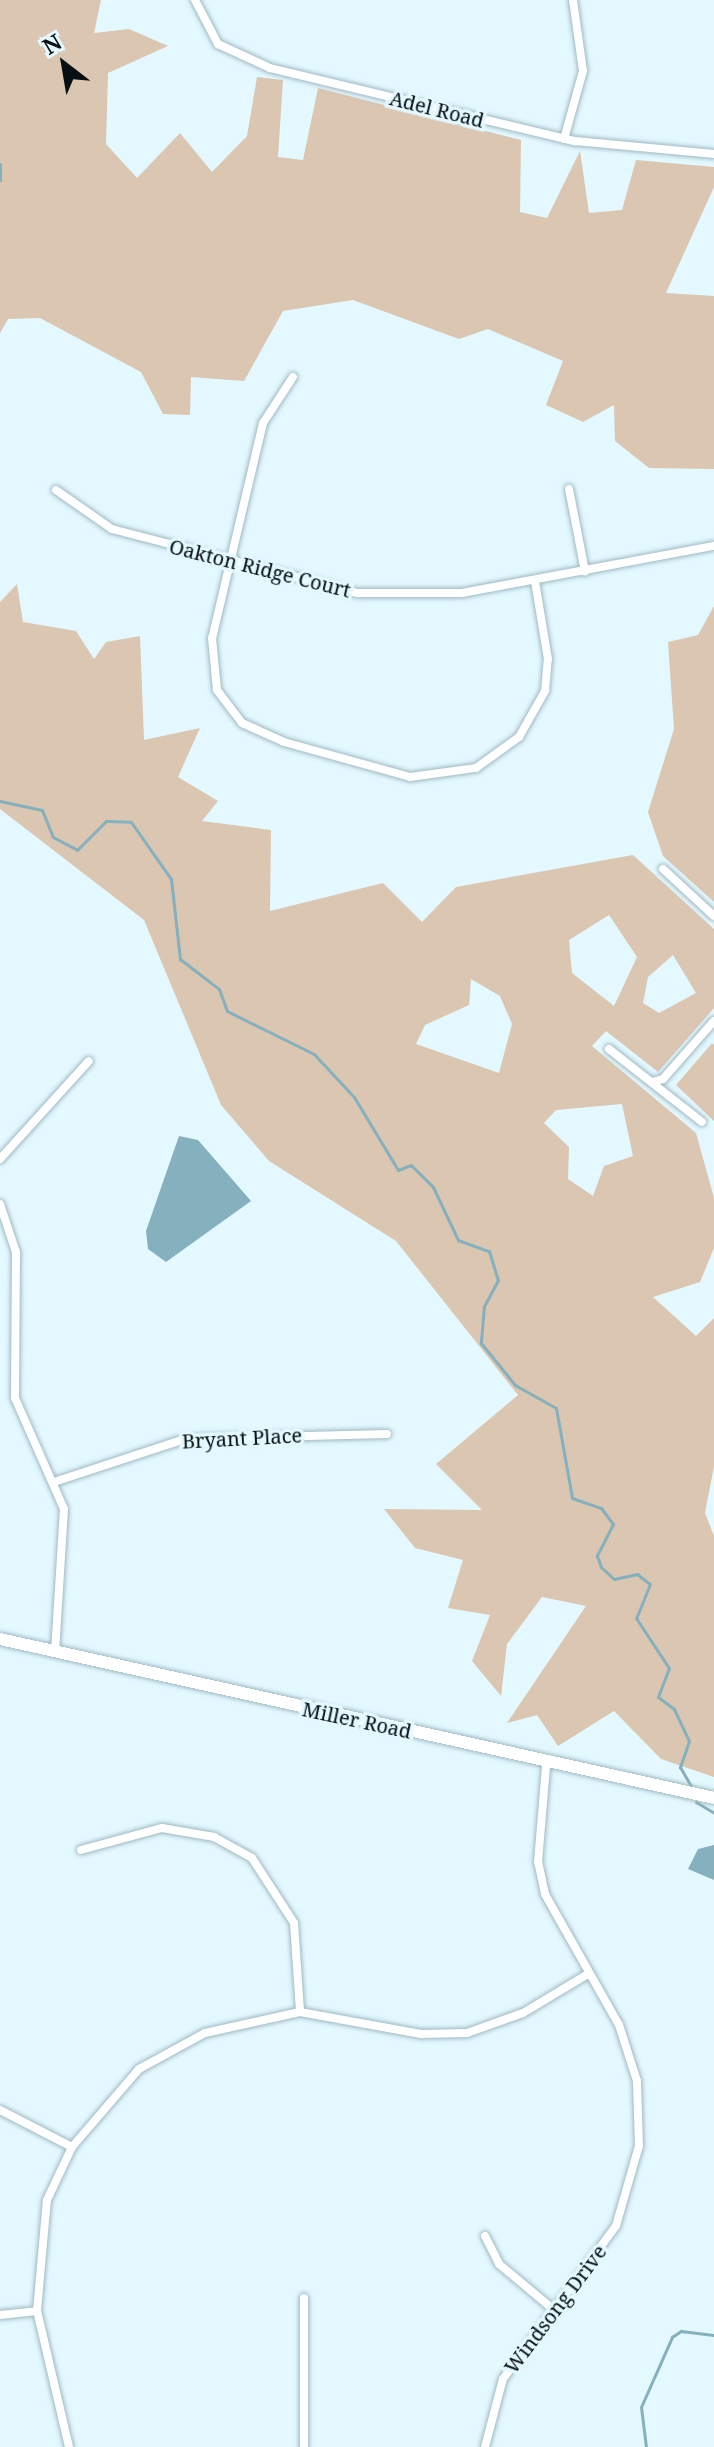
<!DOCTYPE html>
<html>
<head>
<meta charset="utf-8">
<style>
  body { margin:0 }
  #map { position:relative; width:714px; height:2447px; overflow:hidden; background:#e3f8ff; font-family:"Noto Serif",serif }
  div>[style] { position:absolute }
  .green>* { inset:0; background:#dac6b1 }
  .water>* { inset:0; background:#85b0bd }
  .stream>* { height:3px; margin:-1.5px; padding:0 1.5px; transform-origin:1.5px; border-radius:1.5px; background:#85b0bd }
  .roads { filter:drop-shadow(0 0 2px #a0b9c1) drop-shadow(0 0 2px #a0b9c1) }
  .street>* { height:8px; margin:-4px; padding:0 4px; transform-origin:4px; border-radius:4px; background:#fff }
  .secondary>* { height:12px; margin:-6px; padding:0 6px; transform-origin:6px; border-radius:6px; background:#fff }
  span { translate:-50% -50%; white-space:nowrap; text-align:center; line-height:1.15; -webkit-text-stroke:7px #e3f8ff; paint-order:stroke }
  .street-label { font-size:20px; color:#060f11 }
  .north { position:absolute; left:24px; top:24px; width:80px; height:80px; -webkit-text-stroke:6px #e3f8ff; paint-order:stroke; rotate:329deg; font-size:22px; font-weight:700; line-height:32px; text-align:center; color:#060f11 }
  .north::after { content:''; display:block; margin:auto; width:28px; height:36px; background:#060f11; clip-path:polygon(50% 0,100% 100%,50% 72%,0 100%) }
</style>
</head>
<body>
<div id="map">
  <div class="green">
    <div style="clip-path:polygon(0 0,101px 0,94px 33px,129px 29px,168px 46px,108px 73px,106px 144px,137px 178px,180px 133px,212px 172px,247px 136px,257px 77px,283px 80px,278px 157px,303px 160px,318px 88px,521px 140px,520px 212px,547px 218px,580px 151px,589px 213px,622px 210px,636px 160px,714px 167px,714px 187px,666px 293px,714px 296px,714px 469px,649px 468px,615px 441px,614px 405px,583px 422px,546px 405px,563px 361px,488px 329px,459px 339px,353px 300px,283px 311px,244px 381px,191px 377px,190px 415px,163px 414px,141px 372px,40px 318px,8px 319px,0 333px)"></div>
    <div style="clip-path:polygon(evenodd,17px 584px,23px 622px,76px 631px,94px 659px,106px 642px,140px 636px,144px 740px,200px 728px,178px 777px,218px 801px,202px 821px,271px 830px,270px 911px,383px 883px,422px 922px,456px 887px,633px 855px,714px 929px,714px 1008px,658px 1072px,606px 1031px,592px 1046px,696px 1133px,714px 1198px,714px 1248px,700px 1282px,653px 1297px,696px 1336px,714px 1318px,714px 1466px,705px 1513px,714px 1536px,714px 1777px,661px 1759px,614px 1711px,558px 1746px,537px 1715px,507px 1723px,586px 1606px,542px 1597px,507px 1644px,501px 1696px,472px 1661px,490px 1615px,448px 1608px,463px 1560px,415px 1548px,384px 1509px,482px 1510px,436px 1464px,518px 1395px,396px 1241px,269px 1161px,221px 1105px,144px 920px,0 809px,0 602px,17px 584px,609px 915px,637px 957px,614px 1006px,572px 973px,569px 940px,609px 915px,17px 584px,673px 955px,696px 993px,659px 1013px,643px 1003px,648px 977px,673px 955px,17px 584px,471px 979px,500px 996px,512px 1024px,499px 1073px,416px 1044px,425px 1025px,469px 1005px,471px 979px,17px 584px,622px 1104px,633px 1156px,604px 1166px,593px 1196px,568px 1179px,569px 1147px,544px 1123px,556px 1110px,622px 1104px)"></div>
    <div style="clip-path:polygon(714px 606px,714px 902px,663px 856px,648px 812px,674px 729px,668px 642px,698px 635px)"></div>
    <div style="clip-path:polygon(712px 1043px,714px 1045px,714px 1121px,676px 1085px)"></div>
  </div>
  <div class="water">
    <div style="clip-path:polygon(179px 1136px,198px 1140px,251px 1201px,166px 1262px,148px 1249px,146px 1231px)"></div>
    <div style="clip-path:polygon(714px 1845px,714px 1880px,688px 1869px,698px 1849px)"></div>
  </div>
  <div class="stream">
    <div style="left:0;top:164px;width:16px;rotate:90deg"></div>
    <div style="left:0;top:801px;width:43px;rotate:12.1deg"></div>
    <div style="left:42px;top:810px;width:29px;rotate:68deg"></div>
    <div style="left:53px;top:837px;width:27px;rotate:28deg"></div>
    <div style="left:77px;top:850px;width:41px;rotate:-45deg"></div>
    <div style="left:106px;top:821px;width:25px;rotate:2deg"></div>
    <div style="left:131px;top:822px;width:70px;rotate:54.9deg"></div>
    <div style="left:171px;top:879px;width:81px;rotate:83.6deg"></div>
    <div style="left:180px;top:959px;width:49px;rotate:37.6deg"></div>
    <div style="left:219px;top:989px;width:23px;rotate:70deg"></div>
    <div style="left:227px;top:1011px;width:97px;rotate:26.3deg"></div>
    <div style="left:314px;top:1054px;width:59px;rotate:47.1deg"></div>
    <div style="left:354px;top:1097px;width:85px;rotate:58.9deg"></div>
    <div style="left:398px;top:1170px;width:14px;rotate:-21deg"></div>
    <div style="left:411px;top:1165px;width:31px;rotate:45deg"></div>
    <div style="left:433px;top:1187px;width:59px;rotate:64.7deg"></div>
    <div style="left:458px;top:1240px;width:33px;rotate:20deg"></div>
    <div style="left:489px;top:1251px;width:30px;rotate:73deg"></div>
    <div style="left:498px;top:1280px;width:30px;rotate:118deg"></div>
    <div style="left:484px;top:1306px;width:37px;rotate:95deg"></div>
    <div style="left:481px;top:1343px;width:54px;rotate:51deg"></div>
    <div style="left:515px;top:1385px;width:47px;rotate:29.3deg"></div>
    <div style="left:556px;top:1408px;width:91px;rotate:79.9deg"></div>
    <div style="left:572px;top:1498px;width:31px;rotate:19deg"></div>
    <div style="left:601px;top:1508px;width:20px;rotate:53deg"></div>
    <div style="left:613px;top:1524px;width:36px;rotate:117deg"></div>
    <div style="left:597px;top:1556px;width:12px;rotate:70deg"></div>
    <div style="left:601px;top:1567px;width:18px;rotate:43deg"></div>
    <div style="left:614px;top:1579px;width:24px;rotate:-12deg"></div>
    <div style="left:637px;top:1574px;width:16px;rotate:38deg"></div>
    <div style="left:650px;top:1584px;width:37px;rotate:112deg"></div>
    <div style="left:636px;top:1618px;width:60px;rotate:56.6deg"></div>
    <div style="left:669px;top:1668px;width:31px;rotate:111deg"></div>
    <div style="left:658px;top:1697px;width:20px;rotate:37deg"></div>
    <div style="left:674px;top:1709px;width:35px;rotate:65deg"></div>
    <div style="left:689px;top:1741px;width:28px;rotate:109deg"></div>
    <div style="left:680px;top:1767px;width:22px;rotate:60deg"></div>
    <div style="left:696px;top:1802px;width:21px;rotate:31deg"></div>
    <div style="left:646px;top:2447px;width:40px;rotate:-97.1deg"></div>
    <div style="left:641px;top:2407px;width:77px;rotate:-66.1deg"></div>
    <div style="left:672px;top:2337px;width:11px;rotate:-34deg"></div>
    <div style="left:681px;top:2331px;width:33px;rotate:7deg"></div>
  </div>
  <div class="roads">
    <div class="street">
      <div style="left:195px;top:0;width:50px;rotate:62.4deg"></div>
      <div style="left:218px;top:44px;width:57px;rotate:24.8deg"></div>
      <div style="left:270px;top:68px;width:314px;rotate:13.5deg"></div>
      <div style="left:575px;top:141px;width:140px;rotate:5.3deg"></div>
      <div style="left:564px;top:139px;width:71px;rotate:-74.4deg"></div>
      <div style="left:583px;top:71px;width:72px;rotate:-98deg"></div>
      <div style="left:293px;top:377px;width:55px;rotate:123.1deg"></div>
      <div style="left:263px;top:423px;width:221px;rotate:103.3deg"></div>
      <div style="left:212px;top:638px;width:52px;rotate:84.5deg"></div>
      <div style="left:217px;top:690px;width:41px;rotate:52.9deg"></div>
      <div style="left:242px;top:723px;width:46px;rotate:24.3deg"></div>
      <div style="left:284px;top:742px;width:131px;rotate:15.5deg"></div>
      <div style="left:410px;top:777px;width:67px;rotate:-7.8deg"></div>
      <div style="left:476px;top:768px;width:53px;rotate:-35.8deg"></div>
      <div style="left:519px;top:737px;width:53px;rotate:-60.5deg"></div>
      <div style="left:545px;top:691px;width:32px;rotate:-85deg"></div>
      <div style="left:548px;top:659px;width:79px;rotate:-99.5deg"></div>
      <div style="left:569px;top:489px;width:84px;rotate:79deg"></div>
      <div style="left:56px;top:490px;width:68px;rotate:34.9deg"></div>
      <div style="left:112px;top:529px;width:253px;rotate:14.6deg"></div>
      <div style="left:357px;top:593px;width:105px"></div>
      <div style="left:462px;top:593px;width:256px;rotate:-10.6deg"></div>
      <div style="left:663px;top:869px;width:69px;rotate:42.7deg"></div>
      <div style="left:609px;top:1049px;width:118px;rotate:38.1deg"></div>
      <div style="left:652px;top:1082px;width:11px;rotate:-15deg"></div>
      <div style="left:663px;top:1079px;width:77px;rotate:-48.7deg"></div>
      <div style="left:0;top:1159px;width:132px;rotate:-47.8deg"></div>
      <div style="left:0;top:1204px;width:51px;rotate:71.6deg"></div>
      <div style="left:16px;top:1252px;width:146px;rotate:90.4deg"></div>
      <div style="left:15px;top:1398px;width:121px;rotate:66.2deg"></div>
      <div style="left:64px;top:1509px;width:142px;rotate:93.6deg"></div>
      <div style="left:57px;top:1481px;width:135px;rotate:-18.2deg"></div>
      <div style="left:185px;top:1439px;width:202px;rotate:-1.4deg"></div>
      <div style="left:81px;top:1850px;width:84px;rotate:-15.2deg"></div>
      <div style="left:162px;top:1828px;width:53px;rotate:9.8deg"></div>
      <div style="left:214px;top:1837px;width:43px;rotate:28.9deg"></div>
      <div style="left:252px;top:1858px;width:77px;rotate:57.1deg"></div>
      <div style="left:294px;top:1923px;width:89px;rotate:86.1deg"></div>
      <div style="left:0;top:2110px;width:81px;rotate:27.2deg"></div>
      <div style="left:485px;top:2236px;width:31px;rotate:63deg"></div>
      <div style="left:499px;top:2264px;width:72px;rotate:39.9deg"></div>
      <div style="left:0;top:2315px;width:37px;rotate:-6deg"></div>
      <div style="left:69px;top:2447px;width:140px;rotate:-103.2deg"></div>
      <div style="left:37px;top:2311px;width:111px;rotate:-84.9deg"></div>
      <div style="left:47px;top:2200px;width:59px;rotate:-64.7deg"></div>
      <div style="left:72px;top:2147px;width:103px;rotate:-49.3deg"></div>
      <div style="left:139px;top:2069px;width:75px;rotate:-28.6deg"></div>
      <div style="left:205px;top:2033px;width:97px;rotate:-12.5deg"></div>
      <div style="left:300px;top:2012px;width:123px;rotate:10.3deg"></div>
      <div style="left:421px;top:2034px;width:46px;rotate:-1.2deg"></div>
      <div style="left:467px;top:2033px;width:59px;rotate:-19.7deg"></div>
      <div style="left:523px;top:2013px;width:76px;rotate:-31deg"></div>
      <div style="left:304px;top:2447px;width:149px;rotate:-90deg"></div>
      <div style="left:485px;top:2447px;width:70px;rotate:-75.2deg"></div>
      <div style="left:503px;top:2379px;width:190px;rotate:-53.6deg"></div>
      <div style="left:616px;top:2226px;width:83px;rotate:-74deg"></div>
      <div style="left:639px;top:2146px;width:65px;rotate:-91.8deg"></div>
      <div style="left:637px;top:2081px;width:59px;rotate:-107.8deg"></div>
      <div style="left:619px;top:2025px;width:150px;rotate:-119.5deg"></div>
      <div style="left:545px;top:1894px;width:33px;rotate:-102deg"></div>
      <div style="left:538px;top:1862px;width:96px;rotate:-85.2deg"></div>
    </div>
    <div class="secondary">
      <div style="left:0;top:1639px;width:731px;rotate:12.55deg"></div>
    </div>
  </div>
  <div class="street-label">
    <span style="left:437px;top:109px;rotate:14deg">Adel Road</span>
    <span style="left:260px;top:568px;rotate:14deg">Oakton Ridge Court</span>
    <span style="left:242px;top:1438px;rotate:-3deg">Bryant Place</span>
    <span style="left:357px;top:1720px;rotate:12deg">Miller Road</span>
    <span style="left:555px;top:2309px;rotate:-53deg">Windsong Drive</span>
  </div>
  <div class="north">N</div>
</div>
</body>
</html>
